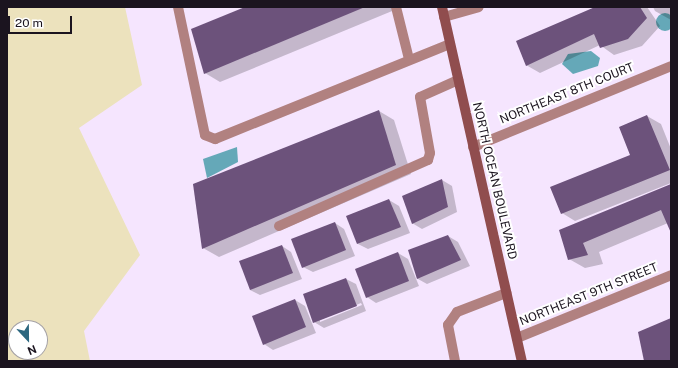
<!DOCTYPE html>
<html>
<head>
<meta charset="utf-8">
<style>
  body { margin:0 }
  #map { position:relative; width:678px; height:368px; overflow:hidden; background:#f5e5fe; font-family:"Public Sans",sans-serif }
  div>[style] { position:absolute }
  .sand>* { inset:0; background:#ece2bd }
  .water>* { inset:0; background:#65a8b8 }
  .round { border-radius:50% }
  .shadow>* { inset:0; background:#0003 }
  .building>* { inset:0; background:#6c527b }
  .service>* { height:10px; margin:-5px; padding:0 5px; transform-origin:5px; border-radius:5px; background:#b18180 }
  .minor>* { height:10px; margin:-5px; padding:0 5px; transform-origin:5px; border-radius:5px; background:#b18180 }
  .secondary>* { height:10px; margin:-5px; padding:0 5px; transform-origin:5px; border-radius:5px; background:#904d4e }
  span { translate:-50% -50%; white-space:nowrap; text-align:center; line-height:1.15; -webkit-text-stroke:4px #fff; paint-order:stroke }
  .street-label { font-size:12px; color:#1b141f }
  .frame { position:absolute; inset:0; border:8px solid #1b141f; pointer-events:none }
  .north { position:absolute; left:8px; top:320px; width:40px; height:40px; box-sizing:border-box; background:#fff; border:1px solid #a4a1a5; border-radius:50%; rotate:158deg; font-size:11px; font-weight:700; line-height:16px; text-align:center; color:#1b141f }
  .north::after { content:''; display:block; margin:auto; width:14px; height:18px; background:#2c677f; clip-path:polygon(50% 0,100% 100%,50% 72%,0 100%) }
  .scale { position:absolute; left:8px; top:16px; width:64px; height:18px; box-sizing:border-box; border:2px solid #1b141f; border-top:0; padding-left:5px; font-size:12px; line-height:14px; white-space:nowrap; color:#1b141f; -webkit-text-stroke:3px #fff; paint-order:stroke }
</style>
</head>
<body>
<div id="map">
  <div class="sand">
    <div style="clip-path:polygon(evenodd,7px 7px,125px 7px,142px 85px,79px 128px,140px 255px,84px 331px,90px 361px,7px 361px,7px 7px,16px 328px,40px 328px,40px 352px,16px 352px,16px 328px)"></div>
  </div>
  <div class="water">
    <div class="round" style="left:656px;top:13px;width:18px;height:18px"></div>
    <div style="clip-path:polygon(591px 51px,600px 58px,598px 66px,573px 74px,562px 64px,568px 54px)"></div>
    <div style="clip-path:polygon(237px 147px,238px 162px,207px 178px,203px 159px)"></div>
  </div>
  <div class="shadow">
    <div style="clip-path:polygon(248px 7px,396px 7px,397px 9px,220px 82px,205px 73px)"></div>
    <div style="clip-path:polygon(598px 7px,647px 7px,660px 26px,642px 46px,614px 55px,600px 45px,540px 73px,526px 65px)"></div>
    <div style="clip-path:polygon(653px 7px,671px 7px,671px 20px,655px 11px)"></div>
    <div style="clip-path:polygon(379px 111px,394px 120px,411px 174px,219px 257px,203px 248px)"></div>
    <div style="clip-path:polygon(647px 116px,661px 124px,671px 149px,671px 183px,575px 221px,562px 213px,631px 155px)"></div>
    <div style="clip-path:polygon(442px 180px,452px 186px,457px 212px,422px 229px,412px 223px)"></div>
    <div style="clip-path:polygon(671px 185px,671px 230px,668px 223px,599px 252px,603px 264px,585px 268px,569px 259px,560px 231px)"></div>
    <div style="clip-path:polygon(389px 200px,399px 206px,410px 233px,368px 249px,358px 244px)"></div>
    <div style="clip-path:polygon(335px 223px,344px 229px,355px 256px,313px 272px,303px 267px)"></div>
    <div style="clip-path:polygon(448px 236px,458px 242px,470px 266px,427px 284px,418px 279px,409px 251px)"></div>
    <div style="clip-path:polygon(282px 246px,291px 252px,302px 279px,260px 295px,250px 290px)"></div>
    <div style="clip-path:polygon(398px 253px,408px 259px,419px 286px,376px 303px,367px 297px)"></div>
    <div style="clip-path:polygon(evenodd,346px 279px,356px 284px,366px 311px,324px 328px,314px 322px,346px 279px,361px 303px,362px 305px,320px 322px,320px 320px,361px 303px)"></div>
    <div style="clip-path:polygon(295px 300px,305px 306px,316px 333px,273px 350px,264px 344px)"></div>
  </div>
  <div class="building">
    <div style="clip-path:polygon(245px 7px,365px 7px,204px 74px,191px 29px)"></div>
    <div style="clip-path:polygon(595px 7px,640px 7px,647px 18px,628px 39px,600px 48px,594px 34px,526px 66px,516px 41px)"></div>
    <div style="clip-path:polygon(379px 110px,396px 165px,202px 249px,193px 184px)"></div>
    <div style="clip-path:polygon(647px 115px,670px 170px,561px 214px,550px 187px,630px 155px,619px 127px)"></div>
    <div style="clip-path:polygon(442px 179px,448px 207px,412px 224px,402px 196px)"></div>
    <div style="clip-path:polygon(671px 184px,671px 233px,661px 210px,583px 243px,588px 255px,568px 260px,559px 230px)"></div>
    <div style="clip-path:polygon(389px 199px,401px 227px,357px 244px,346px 216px)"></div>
    <div style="clip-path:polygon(335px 222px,346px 250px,302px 268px,291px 239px)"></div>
    <div style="clip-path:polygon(448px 235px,461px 260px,417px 279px,408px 250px)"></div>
    <div style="clip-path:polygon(282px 245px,293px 273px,250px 290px,239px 261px)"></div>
    <div style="clip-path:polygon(398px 252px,409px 281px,366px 298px,355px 269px)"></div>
    <div style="clip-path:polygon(346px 278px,357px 306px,313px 323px,303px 294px)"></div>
    <div style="clip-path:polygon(295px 299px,306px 327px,263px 345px,252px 316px)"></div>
    <div style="clip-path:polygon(671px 318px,671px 361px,644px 361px,638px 332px)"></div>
  </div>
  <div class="service">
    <div style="left:178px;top:7px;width:131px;rotate:78.1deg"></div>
    <div style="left:205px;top:135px;width:11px;rotate:22deg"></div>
    <div style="left:215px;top:139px;width:253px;rotate:-22deg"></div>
    <div style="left:396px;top:7px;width:54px;rotate:76deg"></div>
    <div style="left:444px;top:17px;width:36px;rotate:-16deg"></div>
    <div style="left:279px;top:226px;width:163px;rotate:-23.9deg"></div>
    <div style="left:428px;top:160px;width:7px;rotate:-74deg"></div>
    <div style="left:430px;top:153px;width:57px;rotate:-100.1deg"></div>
    <div style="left:420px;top:97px;width:42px;rotate:-24.1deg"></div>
    <div style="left:455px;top:361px;width:37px;rotate:-101deg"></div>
    <div style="left:448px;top:325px;width:16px;rotate:-55deg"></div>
    <div style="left:457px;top:312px;width:53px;rotate:-21.2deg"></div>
  </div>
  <div class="minor">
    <div style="left:473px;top:147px;width:214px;rotate:-22.2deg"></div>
    <div style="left:517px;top:338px;width:166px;rotate:-22.2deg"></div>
  </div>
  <div class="secondary">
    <div style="left:442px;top:7px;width:363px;rotate:77.3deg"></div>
  </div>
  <div class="street-label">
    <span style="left:567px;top:94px;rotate:-22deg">NORTHEAST 8TH COURT</span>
    <span style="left:494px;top:181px;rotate:77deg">NORTH OCEAN BOULEVARD</span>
    <span style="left:589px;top:295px;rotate:-22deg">NORTHEAST 9TH STREET</span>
  </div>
  <div class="frame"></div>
  <div class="north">N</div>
  <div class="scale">20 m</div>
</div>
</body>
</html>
